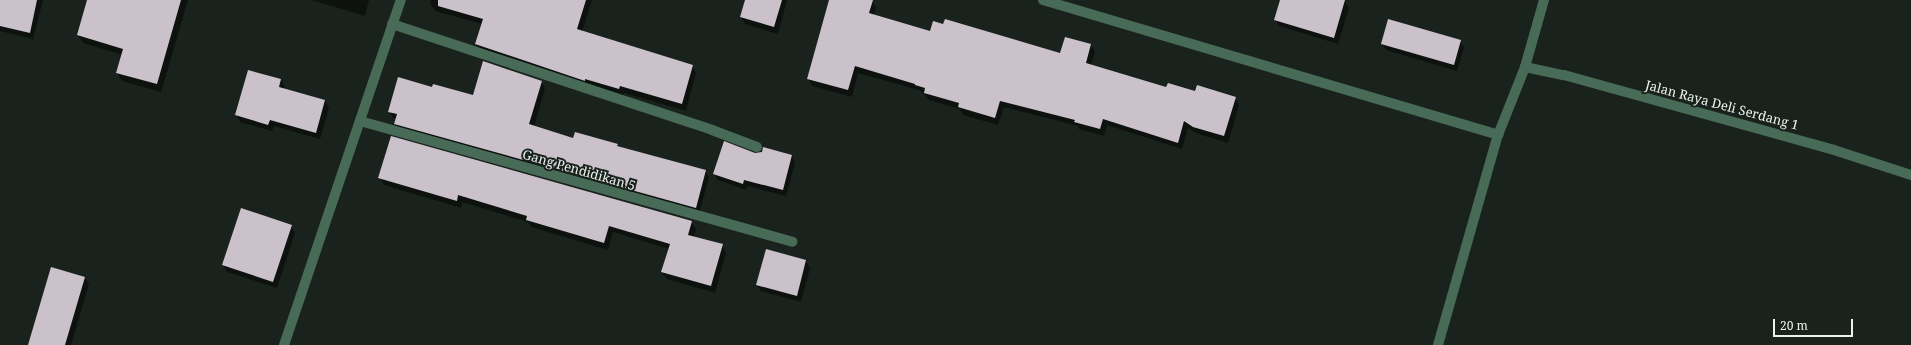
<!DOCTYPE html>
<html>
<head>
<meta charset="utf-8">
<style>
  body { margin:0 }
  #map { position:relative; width:1911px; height:345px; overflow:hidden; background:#1a221d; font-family:"Noto Serif",serif }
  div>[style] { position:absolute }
  .shadow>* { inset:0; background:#0007 }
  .building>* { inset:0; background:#cac1cb }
  .minor>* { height:10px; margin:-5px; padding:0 5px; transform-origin:5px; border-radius:5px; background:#486b57 }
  span { translate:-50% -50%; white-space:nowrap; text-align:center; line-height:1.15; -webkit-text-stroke:4px #1a221d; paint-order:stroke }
  .street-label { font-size:13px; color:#ebf1ed }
  .scale { position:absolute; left:1773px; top:319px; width:80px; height:18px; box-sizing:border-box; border:2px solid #ebf1ed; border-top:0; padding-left:5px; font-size:12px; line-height:14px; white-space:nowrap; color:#ebf1ed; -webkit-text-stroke:3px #1a221d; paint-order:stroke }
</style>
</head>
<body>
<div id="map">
  <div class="shadow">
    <div style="clip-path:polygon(0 0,43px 0,33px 39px,0 31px)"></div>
    <div style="clip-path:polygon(88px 0,188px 0,161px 92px,122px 81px,117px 73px,123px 55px,83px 43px,78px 35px)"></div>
    <div style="clip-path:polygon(311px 0,369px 0,365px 16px)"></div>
    <div style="clip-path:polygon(431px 0,592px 0,582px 32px,692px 66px,696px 73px,686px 111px,624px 93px,623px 96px,480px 51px,476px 44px,482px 24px,435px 11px,430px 3px)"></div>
    <div style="clip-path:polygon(746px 0,787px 0,778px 34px,745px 24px,741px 17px)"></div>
    <div style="clip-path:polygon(830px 0,872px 1px,876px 8px,874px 16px,931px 33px,1061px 55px,1091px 45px,1095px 52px,1091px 65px,1167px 88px,1235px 98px,1239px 105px,1228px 143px,1198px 134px,1188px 128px,1182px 149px,1107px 125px,1104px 136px,1079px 129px,1078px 126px,1004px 107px,998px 125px,963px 115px,960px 109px,929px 100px,925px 94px,919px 90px,858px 73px,852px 97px,812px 86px,808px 79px)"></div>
    <div style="clip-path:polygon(1281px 0,1345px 1px,1349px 8px,1338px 44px,1279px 26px,1275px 19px)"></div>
    <div style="clip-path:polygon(1460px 41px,1464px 48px,1457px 71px,1386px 50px,1382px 44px)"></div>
    <div style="clip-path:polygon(248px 71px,281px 80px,285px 87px,284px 89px,325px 101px,329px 108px,320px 139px,274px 126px,272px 131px,240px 122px,236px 115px)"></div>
    <div style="clip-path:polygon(541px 81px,545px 88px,534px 127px,574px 139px,617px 145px,619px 148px,705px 171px,709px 177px,699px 214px,399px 130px,395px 124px,397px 119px,393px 118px,389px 111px,433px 88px,474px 97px)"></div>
    <div style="clip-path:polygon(755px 154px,792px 156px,795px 163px,786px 196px,748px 186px,746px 190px,718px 180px,714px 174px)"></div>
    <div style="clip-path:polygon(380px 178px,691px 222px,696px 229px,694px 237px,722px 245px,726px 253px,715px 293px,667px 279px,662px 272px,669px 249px,613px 232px,608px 250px,531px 227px,528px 222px,462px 202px,461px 208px,384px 185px)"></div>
    <div style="clip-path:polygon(291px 226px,295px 233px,277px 288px,227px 272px,223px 265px)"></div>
    <div style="clip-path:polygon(806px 261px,810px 268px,801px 302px,761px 291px,757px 285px)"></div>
    <div style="clip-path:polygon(85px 278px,89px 284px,71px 345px,31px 345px)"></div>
  </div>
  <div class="building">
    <div style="clip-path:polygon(0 0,37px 0,30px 33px,0 26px)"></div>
    <div style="clip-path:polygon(87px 0,181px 0,157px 84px,116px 73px,123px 49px,77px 35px)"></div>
    <div style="clip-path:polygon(438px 0,586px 0,577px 29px,693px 65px,682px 104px,620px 86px,619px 89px,585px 79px,585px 81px,475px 44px,483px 19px,438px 6px)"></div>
    <div style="clip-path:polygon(745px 0,782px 0,774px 27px,740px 17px)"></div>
    <div style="clip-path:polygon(829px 0,873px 0,869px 13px,930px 31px,933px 21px,943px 24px,945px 19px,1060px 53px,1065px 37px,1091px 44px,1086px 63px,1166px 87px,1168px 83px,1195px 91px,1197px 85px,1236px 97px,1224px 136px,1193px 127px,1184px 121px,1178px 143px,1103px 119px,1100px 129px,1074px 122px,1075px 120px,1000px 101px,995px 118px,958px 107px,959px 103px,924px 93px,925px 88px,915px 85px,915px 84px,855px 66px,848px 90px,807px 79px)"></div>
    <div style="clip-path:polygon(1280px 0,1345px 0,1334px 38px,1274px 20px)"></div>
    <div style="clip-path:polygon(1388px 19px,1461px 40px,1454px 65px,1381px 44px)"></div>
    <div style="clip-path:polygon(483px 61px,542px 81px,529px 124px,573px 138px,575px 132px,618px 144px,617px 146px,706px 170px,696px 208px,394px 124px,397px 114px,388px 112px,398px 77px,432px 87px,433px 84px,473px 95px)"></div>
    <div style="clip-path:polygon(248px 70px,281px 79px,279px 87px,325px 100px,316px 133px,270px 120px,268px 125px,235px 115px)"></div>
    <div style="clip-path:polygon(391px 136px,692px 221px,688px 235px,723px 244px,711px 286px,661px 272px,670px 244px,609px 226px,604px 243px,526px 220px,527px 216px,458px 195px,457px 201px,378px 178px)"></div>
    <div style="clip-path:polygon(724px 141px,755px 153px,762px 152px,763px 147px,792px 155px,783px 190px,744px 180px,743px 184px,713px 174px)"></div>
    <div style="clip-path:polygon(241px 208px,292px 225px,273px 282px,222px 265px)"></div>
    <div style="clip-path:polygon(766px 249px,806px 260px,797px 296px,756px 285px)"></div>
    <div style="clip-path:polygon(51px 267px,85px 277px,65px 345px,28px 345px)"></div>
  </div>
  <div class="minor">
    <div style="left:1043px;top:0;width:475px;rotate:16.5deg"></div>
    <div style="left:392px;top:24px;width:337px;rotate:18.3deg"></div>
    <div style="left:712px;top:130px;width:48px;rotate:20.7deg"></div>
    <div style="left:1525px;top:67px;width:40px;rotate:12deg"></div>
    <div style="left:1564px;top:75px;width:280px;rotate:15.5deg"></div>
    <div style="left:1834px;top:150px;width:81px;rotate:18deg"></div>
    <div style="left:360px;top:121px;width:449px;rotate:15.6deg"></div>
    <div style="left:284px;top:345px;width:364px;rotate:-71.3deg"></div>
    <div style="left:1438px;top:345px;width:218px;rotate:-74.1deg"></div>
    <div style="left:1498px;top:135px;width:73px;rotate:-68.3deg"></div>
    <div style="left:1525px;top:67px;width:70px;rotate:-74.2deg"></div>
  </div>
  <div class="street-label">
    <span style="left:1722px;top:105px;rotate:15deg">Jalan Raya Deli Serdang 1</span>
    <span style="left:579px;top:170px;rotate:16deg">Gang Pendidikan 5</span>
  </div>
  <div class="scale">20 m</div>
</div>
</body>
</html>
